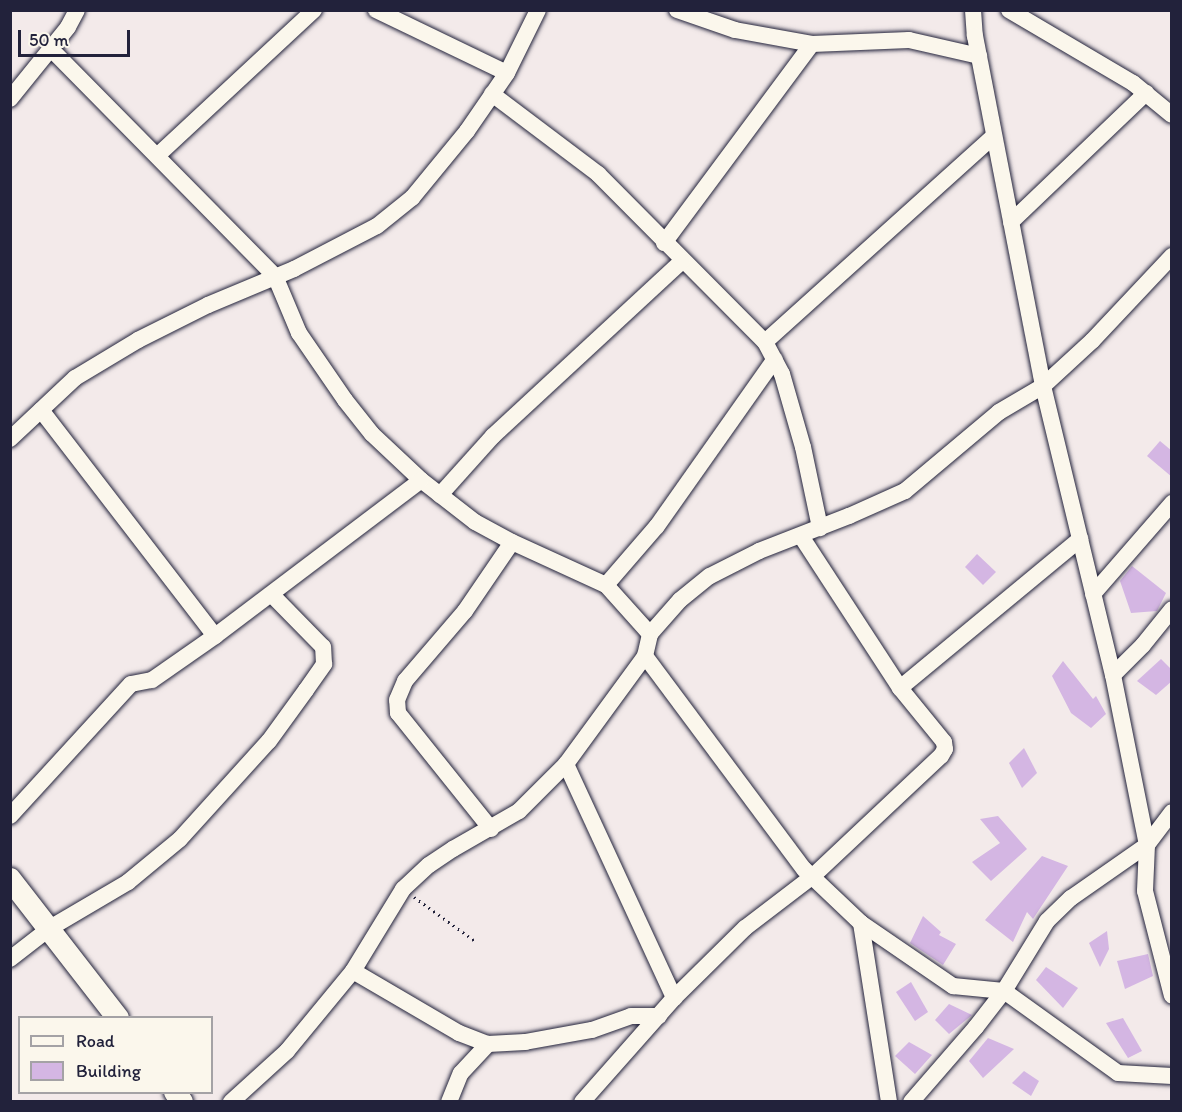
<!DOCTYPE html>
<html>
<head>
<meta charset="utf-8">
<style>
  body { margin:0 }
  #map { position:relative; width:1182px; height:1112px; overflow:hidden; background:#f3eaea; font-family:Itim,sans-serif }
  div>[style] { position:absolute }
  .building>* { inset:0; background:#d4b6e3 }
  .path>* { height:3px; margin-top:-1.5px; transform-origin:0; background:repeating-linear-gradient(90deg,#22223b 0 1.5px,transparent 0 6px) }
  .roads { filter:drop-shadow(0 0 2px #22223b) drop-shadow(0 0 2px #22223b) }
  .street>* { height:16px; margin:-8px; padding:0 8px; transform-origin:8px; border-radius:8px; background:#fbf7ec }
  .secondary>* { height:22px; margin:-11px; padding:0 11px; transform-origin:11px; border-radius:11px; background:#fbf7ec }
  span { translate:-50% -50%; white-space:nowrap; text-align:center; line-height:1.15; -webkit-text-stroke:4.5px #fbf7ec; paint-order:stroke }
  .frame { position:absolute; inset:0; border:12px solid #22223b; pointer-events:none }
  .legend { position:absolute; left:18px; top:1016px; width:195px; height:78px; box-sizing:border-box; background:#fbf7ec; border:2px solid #a4a2a5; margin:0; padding:8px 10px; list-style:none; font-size:18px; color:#22223b }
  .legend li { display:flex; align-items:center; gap:12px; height:30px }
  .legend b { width:30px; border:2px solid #a4a2a5 }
  .scale { position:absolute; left:18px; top:30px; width:112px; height:27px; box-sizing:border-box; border:3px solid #22223b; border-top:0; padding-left:8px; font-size:18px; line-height:21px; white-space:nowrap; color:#22223b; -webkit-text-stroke:4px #fbf7ec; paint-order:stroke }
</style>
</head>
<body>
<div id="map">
  <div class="building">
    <div style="clip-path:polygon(1160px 441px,1172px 451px,1172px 477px,1147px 456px)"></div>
    <div style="clip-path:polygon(977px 554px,996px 572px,983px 585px,965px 567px)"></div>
    <div style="clip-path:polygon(1132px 566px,1166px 593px,1157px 611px,1131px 613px,1120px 581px)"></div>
    <div style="clip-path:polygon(1161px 659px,1172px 670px,1172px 681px,1156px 695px,1137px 681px)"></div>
    <div style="clip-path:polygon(1063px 661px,1093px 699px,1096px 696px,1106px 714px,1091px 728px,1071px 713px,1052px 676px)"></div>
    <div style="clip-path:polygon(1024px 748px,1037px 773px,1022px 788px,1009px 763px)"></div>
    <div style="clip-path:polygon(998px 816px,1027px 849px,991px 881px,972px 862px,1000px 843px,980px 819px)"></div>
    <div style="clip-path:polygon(1042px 856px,1068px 866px,1033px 919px,1027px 912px,1013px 942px,985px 920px)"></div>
    <div style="clip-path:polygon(923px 916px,941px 932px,939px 935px,956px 944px,943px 965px,910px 943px)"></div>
    <div style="clip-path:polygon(1107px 931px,1109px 949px,1100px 967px,1089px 943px)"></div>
    <div style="clip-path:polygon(1148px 954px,1153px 976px,1125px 989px,1117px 961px)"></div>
    <div style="clip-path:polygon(1046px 967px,1078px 988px,1063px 1008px,1036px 980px)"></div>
    <div style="clip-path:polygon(911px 982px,928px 1012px,915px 1021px,896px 992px)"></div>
    <div style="clip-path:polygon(949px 1004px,972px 1015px,949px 1034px,935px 1020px)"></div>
    <div style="clip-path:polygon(1123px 1018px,1142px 1051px,1128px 1058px,1106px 1023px)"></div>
    <div style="clip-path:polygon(988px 1038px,1014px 1049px,983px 1078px,969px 1061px)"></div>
    <div style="clip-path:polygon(909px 1042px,932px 1055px,915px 1074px,895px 1056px)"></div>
    <div style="clip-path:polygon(1024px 1071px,1039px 1081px,1031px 1096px,1012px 1083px)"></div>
  </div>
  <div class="path">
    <div style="left:414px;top:897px;width:75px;rotate:35.8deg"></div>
  </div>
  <div class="roads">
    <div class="street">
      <div style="left:376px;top:10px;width:145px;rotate:25.7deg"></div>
      <div style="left:677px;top:10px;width:61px;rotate:19deg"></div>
      <div style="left:735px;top:30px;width:78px;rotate:10.3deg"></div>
      <div style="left:812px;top:44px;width:97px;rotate:-2.4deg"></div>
      <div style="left:909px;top:40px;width:72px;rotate:12.9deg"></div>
      <div style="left:973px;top:10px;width:26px;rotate:86deg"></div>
      <div style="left:975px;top:36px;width:357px;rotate:79deg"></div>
      <div style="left:1043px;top:386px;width:297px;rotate:76.4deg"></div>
      <div style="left:1113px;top:675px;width:173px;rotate:78.7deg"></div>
      <div style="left:1147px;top:845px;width:46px;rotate:92.5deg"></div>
      <div style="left:1145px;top:891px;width:108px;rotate:75.6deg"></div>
      <div style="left:1009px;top:10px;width:144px;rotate:30.5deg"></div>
      <div style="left:1133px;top:83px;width:50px;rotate:39.4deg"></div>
      <div style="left:51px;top:49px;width:319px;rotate:45.4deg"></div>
      <div style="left:275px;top:276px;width:62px;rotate:67.2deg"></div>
      <div style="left:299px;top:333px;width:81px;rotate:55.5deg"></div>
      <div style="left:345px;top:400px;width:43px;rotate:51.5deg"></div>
      <div style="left:372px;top:434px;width:67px;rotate:43.2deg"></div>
      <div style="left:421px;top:480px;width:68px;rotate:37.9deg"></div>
      <div style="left:475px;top:522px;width:42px;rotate:28.4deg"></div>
      <div style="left:512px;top:542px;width:103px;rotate:24.6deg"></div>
      <div style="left:606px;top:585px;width:66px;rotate:48.1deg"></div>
      <div style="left:492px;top:94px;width:133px;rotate:37deg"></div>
      <div style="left:598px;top:174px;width:237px;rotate:45.2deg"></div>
      <div style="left:765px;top:342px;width:36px;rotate:62deg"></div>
      <div style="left:782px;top:374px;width:76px;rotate:74deg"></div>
      <div style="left:803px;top:447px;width:83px;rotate:78.1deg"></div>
      <div style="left:10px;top:99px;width:92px;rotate:-51.1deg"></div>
      <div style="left:68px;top:27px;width:19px;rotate:-62deg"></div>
      <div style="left:158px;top:155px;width:213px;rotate:-42.9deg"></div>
      <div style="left:1011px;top:222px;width:187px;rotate:-43.7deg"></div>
      <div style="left:664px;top:243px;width:248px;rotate:-53.4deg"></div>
      <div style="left:765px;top:342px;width:308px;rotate:-42deg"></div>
      <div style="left:41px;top:410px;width:285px;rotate:52.4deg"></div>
      <div style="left:215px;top:636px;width:258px;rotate:-37.1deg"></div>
      <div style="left:10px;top:439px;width:89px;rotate:-43.2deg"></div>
      <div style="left:75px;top:378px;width:74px;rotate:-31.1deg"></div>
      <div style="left:138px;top:340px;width:78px;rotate:-26.6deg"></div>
      <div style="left:208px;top:305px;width:93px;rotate:-22.7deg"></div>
      <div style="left:294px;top:269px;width:93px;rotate:-27.4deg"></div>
      <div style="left:377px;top:226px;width:45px;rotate:-38.7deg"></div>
      <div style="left:412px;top:198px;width:87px;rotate:-50.6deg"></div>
      <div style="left:467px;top:131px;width:70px;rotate:-55.4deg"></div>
      <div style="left:507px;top:73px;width:70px;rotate:-63.8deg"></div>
      <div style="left:440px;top:495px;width:79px;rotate:-48.1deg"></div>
      <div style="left:493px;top:436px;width:258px;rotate:-42.8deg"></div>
      <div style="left:801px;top:536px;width:181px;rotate:56.9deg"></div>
      <div style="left:606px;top:585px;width:78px;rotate:-49.2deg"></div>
      <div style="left:657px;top:526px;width:204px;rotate:-54.8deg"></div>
      <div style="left:1093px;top:594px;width:121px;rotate:-49deg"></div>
      <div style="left:645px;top:656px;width:266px;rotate:53.3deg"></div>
      <div style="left:804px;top:869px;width:79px;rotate:43.5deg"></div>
      <div style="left:861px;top:923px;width:112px;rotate:34.4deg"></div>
      <div style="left:953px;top:986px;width:51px;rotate:5.6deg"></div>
      <div style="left:1004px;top:991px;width:140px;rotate:35.7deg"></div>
      <div style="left:1118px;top:1073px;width:54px;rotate:3.2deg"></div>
      <div style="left:1113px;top:675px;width:42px;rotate:-45deg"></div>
      <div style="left:1143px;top:645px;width:46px;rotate:-51.1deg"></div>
      <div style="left:566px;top:764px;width:258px;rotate:65.2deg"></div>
      <div style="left:10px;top:816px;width:179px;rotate:-47.5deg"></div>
      <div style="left:131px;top:684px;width:21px;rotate:-11deg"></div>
      <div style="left:152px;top:680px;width:77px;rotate:-34.9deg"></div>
      <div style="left:491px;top:829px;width:149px;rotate:-128.7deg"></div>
      <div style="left:398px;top:713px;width:13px;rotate:-94deg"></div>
      <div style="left:397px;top:700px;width:21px;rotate:-67deg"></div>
      <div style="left:405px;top:681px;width:92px;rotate:-49.4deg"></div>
      <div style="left:465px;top:611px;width:83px;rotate:-55.7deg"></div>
      <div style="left:861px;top:923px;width:181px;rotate:81.1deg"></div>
      <div style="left:10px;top:959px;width:51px;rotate:-37.8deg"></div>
      <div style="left:50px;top:928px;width:91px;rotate:-30.5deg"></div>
      <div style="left:128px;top:882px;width:67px;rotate:-39.6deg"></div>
      <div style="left:180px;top:839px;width:132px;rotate:-47.8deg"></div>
      <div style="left:269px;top:741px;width:63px;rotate:-54deg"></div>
      <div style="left:306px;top:690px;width:32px;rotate:-55deg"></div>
      <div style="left:324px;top:664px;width:17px;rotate:-93deg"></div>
      <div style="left:323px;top:647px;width:73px;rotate:-134.4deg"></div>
      <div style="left:353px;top:971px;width:123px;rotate:30.3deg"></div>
      <div style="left:459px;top:1033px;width:31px;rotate:21deg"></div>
      <div style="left:488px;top:1044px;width:37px;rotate:-3deg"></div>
      <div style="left:525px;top:1042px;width:68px;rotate:-10.2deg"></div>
      <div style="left:592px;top:1030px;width:41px;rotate:-19.7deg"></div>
      <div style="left:631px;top:1016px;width:28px"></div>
      <div style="left:231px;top:1102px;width:76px;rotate:-42.3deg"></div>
      <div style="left:287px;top:1051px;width:104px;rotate:-50.5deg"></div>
      <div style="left:353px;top:971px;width:96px;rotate:-58.6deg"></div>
      <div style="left:403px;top:889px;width:35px;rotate:-43deg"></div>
      <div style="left:429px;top:865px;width:29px;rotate:-34deg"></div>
      <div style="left:453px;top:849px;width:76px;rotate:-29.9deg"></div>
      <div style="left:519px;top:811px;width:66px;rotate:-45deg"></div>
      <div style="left:566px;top:764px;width:134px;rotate:-53.8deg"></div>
      <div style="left:645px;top:656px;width:23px;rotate:-77deg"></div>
      <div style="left:650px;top:634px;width:45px;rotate:-48.6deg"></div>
      <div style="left:680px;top:600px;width:38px;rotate:-39deg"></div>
      <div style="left:710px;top:576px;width:55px;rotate:-27deg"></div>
      <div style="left:759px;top:551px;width:97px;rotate:-21.3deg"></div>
      <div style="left:849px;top:516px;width:61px;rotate:-24.1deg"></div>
      <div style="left:905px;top:491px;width:123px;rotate:-40deg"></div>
      <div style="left:999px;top:412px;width:51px;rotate:-30.6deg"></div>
      <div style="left:1043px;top:386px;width:67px;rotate:-42.6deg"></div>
      <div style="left:1092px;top:341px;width:117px;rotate:-46.7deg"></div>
      <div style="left:449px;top:1102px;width:31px;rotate:-68deg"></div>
      <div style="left:461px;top:1073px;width:40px;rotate:-47deg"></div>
      <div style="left:582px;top:1102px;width:139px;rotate:-48.5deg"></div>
      <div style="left:674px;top:998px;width:100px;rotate:-44.6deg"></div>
      <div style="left:745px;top:928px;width:86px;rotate:-37.4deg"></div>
      <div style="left:813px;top:876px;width:175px;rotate:-43.2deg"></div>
      <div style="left:941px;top:756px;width:8px;rotate:-60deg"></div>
      <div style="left:945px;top:749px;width:7px;rotate:-98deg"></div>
      <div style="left:944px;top:742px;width:70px;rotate:-129.2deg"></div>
      <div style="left:900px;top:688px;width:234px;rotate:-39.6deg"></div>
      <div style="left:911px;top:1102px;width:99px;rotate:-49.1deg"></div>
      <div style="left:976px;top:1027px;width:46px;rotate:-52.1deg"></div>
      <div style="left:1004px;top:991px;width:82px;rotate:-58.4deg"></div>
      <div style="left:1047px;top:921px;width:33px;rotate:-44deg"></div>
      <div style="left:1071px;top:898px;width:93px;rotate:-34.9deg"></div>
      <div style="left:1147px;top:845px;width:41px;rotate:-52.9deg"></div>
    </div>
    <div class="secondary">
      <div style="left:10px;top:879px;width:176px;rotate:52.2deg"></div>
      <div style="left:175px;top:1092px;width:12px;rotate:55deg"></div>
    </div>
  </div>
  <div class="frame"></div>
  <ul class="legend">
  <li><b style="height:8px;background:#fbf7ec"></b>Road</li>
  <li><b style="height:16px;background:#d4b6e3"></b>Building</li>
  </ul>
  <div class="scale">50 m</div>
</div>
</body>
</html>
